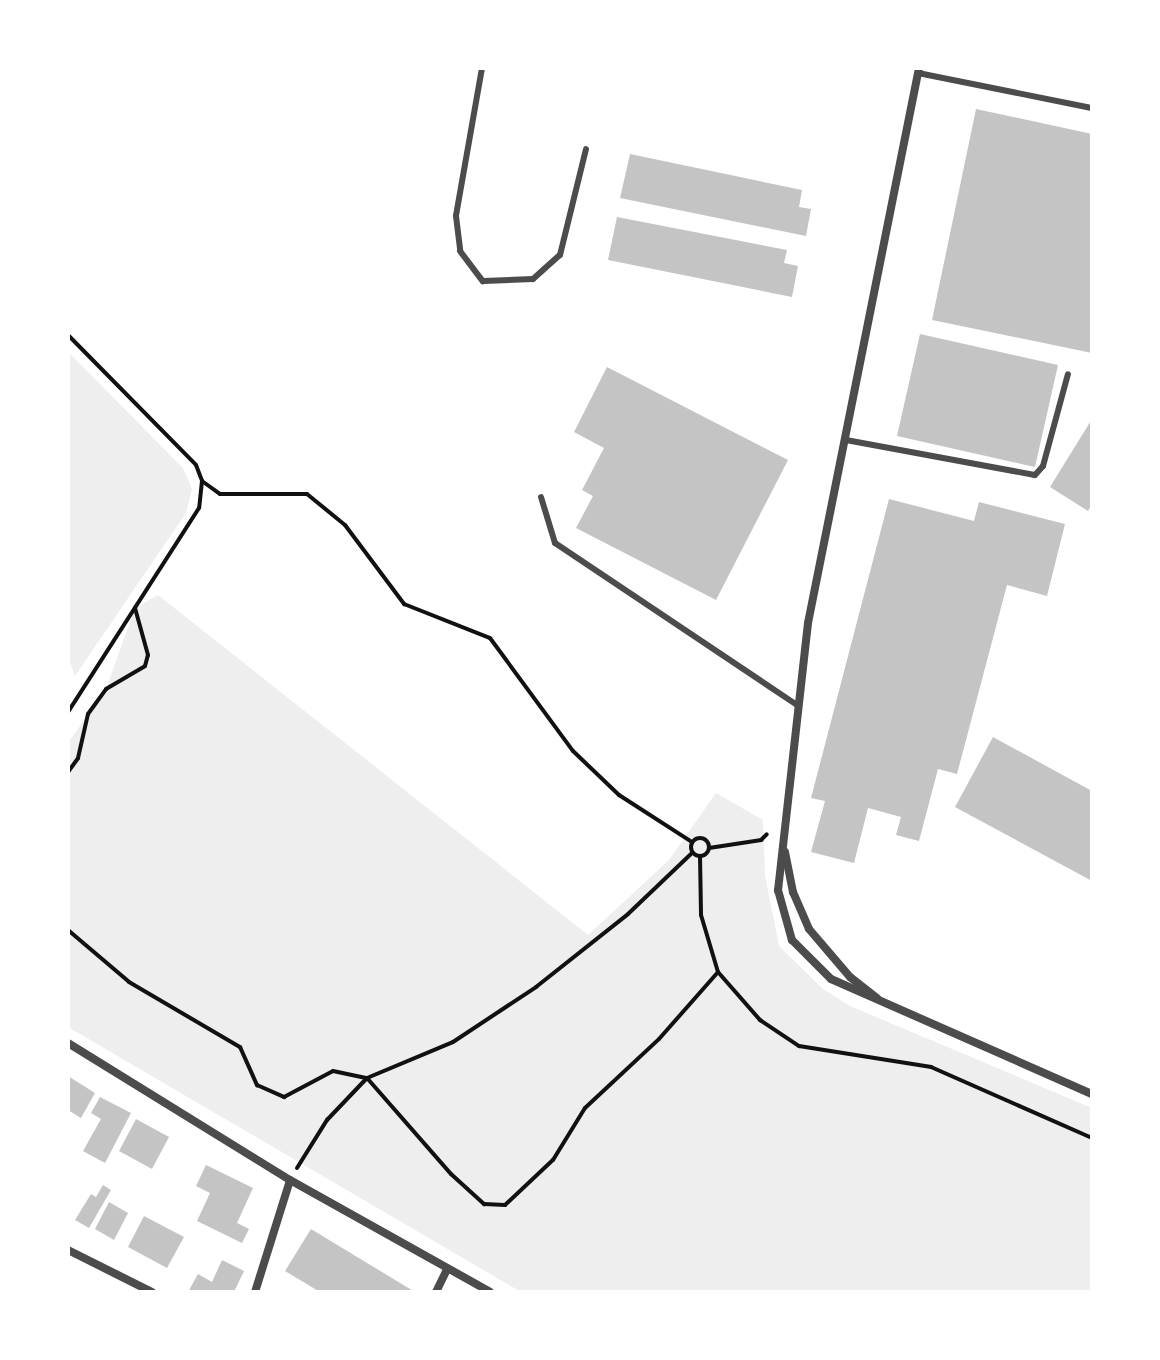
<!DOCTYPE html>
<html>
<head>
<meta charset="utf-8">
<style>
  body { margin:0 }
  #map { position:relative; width:1160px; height:1360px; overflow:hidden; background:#fff; font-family:"Open Sans",sans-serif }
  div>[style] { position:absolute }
  .green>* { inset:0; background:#eee }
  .building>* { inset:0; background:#c4c4c4 }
  .path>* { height:4px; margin:-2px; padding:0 2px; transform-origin:2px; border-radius:2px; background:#111 }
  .path>.ring { margin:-2px; padding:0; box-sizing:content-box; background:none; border:4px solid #111; border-radius:50% }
  .service>* { height:6px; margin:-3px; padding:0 3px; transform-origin:3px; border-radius:3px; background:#4c4c4c }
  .minor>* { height:8px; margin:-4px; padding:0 4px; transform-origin:4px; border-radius:4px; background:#4c4c4c }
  span { translate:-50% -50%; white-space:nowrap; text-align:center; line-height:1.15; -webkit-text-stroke:7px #fff; paint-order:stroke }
  .frame { position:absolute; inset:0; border:70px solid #fff; pointer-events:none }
</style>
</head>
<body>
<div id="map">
  <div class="green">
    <div style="clip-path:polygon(68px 352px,183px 468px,192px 489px,186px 513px,75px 676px,68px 657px)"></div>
    <div style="clip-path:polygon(158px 595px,588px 935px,669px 860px,716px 793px,763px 820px,765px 875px,779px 946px,823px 989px,850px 1006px,1092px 1108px,1092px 1292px,521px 1292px,68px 1027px,68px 743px,106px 689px,135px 608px)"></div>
  </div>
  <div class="building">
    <div style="clip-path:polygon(976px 109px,1092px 134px,1092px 353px,932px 320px)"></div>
    <div style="clip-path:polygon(630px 154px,802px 190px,799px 207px,811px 209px,806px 236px,620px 198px)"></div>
    <div style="clip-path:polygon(617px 217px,787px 250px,784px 263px,798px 266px,792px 297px,608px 260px)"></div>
    <div style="clip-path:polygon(920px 334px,1058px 365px,1035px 467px,897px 436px)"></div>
    <div style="clip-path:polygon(607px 367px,788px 460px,716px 600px,576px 528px,593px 496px,582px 490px,604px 448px,574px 432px)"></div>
    <div style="clip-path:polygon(1092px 419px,1092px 504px,1088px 511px,1050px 487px)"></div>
    <div style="clip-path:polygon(889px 499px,974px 521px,979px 502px,1065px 524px,1047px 596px,1007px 585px,957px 774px,938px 769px,919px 841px,896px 835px,901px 817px,868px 808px,854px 863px,811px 852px,825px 801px,811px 798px)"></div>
    <div style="clip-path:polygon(993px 737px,1092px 791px,1092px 881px,955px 807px)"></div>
    <div style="clip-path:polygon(68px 1076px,95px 1093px,81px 1118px,68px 1110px)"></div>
    <div style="clip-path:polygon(100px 1097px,131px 1113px,105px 1163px,83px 1151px,101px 1119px,91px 1113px)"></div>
    <div style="clip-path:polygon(136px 1119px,169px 1137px,152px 1169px,119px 1151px)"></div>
    <div style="clip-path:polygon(206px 1165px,253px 1188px,237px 1223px,249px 1229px,242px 1243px,197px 1221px,210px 1193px,196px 1186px)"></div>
    <div style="clip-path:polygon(103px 1185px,111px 1190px,89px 1228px,75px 1220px,91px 1194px,96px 1197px)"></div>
    <div style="clip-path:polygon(109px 1202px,128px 1213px,114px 1240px,95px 1229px)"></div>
    <div style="clip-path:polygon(144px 1216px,184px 1237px,167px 1268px,128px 1247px)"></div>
    <div style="clip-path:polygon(311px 1229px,415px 1292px,320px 1292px,285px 1271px)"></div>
    <div style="clip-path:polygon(222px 1260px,244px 1271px,234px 1292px,188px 1292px,198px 1274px,212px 1282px)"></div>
  </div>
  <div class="path">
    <div style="left:68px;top:335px;width:182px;rotate:45.4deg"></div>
    <div style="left:196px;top:465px;width:17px;rotate:69deg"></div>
    <div style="left:202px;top:481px;width:27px;rotate:96deg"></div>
    <div style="left:199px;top:508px;width:242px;rotate:122.7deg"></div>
    <div style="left:202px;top:481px;width:22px;rotate:36deg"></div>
    <div style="left:220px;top:494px;width:87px"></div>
    <div style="left:307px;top:494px;width:49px;rotate:39.2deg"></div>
    <div style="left:345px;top:525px;width:99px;rotate:53.2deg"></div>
    <div style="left:404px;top:604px;width:92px;rotate:21.6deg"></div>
    <div style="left:490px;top:638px;width:140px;rotate:53.7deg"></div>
    <div style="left:573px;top:751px;width:64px;rotate:43.7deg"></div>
    <div style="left:619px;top:795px;width:87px;rotate:32.8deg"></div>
    <div style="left:68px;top:772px;width:17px;rotate:-54deg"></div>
    <div style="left:78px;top:758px;width:45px;rotate:-77.2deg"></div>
    <div style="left:88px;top:714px;width:31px;rotate:-54deg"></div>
    <div style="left:106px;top:689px;width:45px;rotate:-30.5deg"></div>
    <div style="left:145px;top:666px;width:11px;rotate:-75deg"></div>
    <div style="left:148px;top:655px;width:49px;rotate:-105.5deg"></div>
    <div class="ring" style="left:691px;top:838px;width:14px;height:14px"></div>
    <div style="left:709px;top:848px;width:53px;rotate:-8.7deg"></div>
    <div style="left:761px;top:840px;width:8px;rotate:-45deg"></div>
    <div style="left:700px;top:856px;width:59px;rotate:89deg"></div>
    <div style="left:701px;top:915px;width:59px;rotate:73.4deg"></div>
    <div style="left:718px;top:972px;width:64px;rotate:48.8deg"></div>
    <div style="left:760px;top:1020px;width:47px;rotate:33.7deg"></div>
    <div style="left:799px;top:1046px;width:134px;rotate:9deg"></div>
    <div style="left:931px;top:1067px;width:176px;rotate:23.8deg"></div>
    <div style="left:68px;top:930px;width:80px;rotate:40.4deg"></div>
    <div style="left:129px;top:982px;width:129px;rotate:30.4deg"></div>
    <div style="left:240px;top:1047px;width:42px;rotate:65.9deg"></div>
    <div style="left:257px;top:1085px;width:30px;rotate:24deg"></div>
    <div style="left:284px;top:1097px;width:55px;rotate:-28deg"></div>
    <div style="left:333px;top:1071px;width:35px;rotate:12deg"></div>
    <div style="left:367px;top:1078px;width:128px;rotate:48.8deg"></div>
    <div style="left:451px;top:1174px;width:45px;rotate:42.3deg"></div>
    <div style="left:484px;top:1204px;width:21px;rotate:3deg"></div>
    <div style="left:505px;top:1205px;width:66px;rotate:-43.2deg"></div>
    <div style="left:553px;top:1160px;width:61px;rotate:-58.4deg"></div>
    <div style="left:585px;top:1108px;width:101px;rotate:-43deg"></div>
    <div style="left:659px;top:1039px;width:89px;rotate:-48.6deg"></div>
    <div style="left:297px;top:1168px;width:57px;rotate:-58deg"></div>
    <div style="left:327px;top:1120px;width:58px;rotate:-46.4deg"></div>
    <div style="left:367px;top:1078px;width:93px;rotate:-22.7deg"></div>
    <div style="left:453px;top:1042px;width:100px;rotate:-33.5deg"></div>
    <div style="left:536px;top:987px;width:117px;rotate:-38.4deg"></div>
    <div style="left:628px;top:914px;width:88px;rotate:-43.6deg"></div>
  </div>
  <div class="service">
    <div style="left:482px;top:68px;width:150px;rotate:100deg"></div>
    <div style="left:456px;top:216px;width:35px;rotate:83deg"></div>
    <div style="left:460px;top:251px;width:38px;rotate:53deg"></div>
    <div style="left:483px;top:281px;width:50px;rotate:-2.3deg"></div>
    <div style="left:533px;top:279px;width:36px;rotate:-42deg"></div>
    <div style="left:560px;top:255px;width:109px;rotate:-76.2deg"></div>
    <div style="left:918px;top:73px;width:177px;rotate:11.4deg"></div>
    <div style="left:846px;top:440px;width:192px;rotate:10.5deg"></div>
    <div style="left:1035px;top:475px;width:12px;rotate:-48deg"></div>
    <div style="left:1043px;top:466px;width:95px;rotate:-74.8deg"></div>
    <div style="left:541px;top:497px;width:48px;rotate:73.1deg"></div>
    <div style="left:555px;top:543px;width:291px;rotate:33.8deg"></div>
  </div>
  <div class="minor">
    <div style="left:919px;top:68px;width:566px;rotate:101.31deg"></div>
    <div style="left:808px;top:623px;width:269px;rotate:96.4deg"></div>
    <div style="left:778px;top:890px;width:52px;rotate:74.4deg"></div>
    <div style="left:792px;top:940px;width:55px;rotate:45deg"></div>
    <div style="left:831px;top:979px;width:285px;rotate:23.8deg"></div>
    <div style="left:785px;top:852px;width:41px;rotate:78.7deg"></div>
    <div style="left:793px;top:892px;width:40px;rotate:66.6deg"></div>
    <div style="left:809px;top:929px;width:63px;rotate:49.5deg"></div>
    <div style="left:850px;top:977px;width:34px;rotate:38deg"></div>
    <div style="left:68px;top:1043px;width:261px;rotate:31.7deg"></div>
    <div style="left:290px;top:1180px;width:229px;rotate:29.2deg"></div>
    <div style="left:68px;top:1250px;width:94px;rotate:26.6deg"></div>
    <div style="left:255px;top:1292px;width:117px;rotate:-72.6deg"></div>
    <div style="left:436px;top:1292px;width:25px;rotate:-64deg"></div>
  </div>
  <div class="frame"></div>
</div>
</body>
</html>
